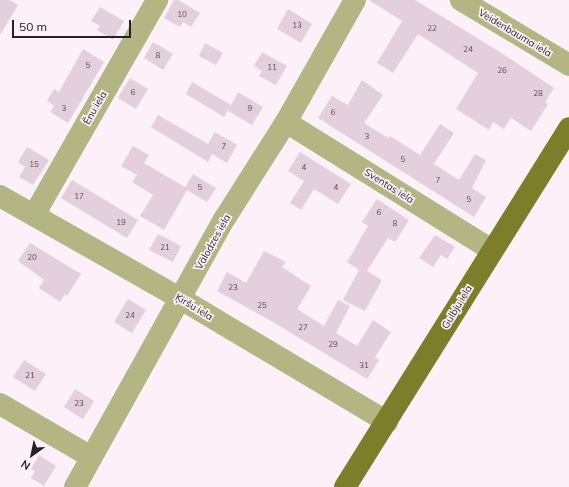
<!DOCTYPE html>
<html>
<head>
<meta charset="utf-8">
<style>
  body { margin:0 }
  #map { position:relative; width:569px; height:487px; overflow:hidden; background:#fdf0f8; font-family:Mulish,sans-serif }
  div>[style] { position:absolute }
  .building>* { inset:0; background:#e4cfdc }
  .minor>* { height:22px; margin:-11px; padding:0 11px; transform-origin:11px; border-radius:11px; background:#b3b582 }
  .major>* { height:22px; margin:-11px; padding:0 11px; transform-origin:11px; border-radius:11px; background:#7c7e2a }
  span { translate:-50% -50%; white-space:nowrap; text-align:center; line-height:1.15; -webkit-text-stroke:3.5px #fdf0f8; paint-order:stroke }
  .number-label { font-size:8px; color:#564c52 }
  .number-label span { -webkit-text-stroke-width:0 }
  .street-label { font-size:10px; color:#272024 }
  .north { position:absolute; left:12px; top:435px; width:40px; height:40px; -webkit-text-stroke:3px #fdf0f8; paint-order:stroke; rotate:213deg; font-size:11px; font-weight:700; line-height:16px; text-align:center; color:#272024 }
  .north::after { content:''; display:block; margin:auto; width:14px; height:18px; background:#272024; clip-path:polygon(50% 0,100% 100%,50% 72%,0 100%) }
  .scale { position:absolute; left:12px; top:20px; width:119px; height:18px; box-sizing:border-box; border:2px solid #272024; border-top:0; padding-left:5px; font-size:12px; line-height:14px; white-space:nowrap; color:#272024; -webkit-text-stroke:3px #fdf0f8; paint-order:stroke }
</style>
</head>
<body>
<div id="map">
  <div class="building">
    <div style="clip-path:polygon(0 0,9px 0,18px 5px,0 35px)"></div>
    <div style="clip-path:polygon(174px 0,178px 0,200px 13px,191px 27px,183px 22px,180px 27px,164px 18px)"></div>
    <div style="clip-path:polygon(369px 0,415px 0,500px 52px,554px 88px,545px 102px,548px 104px,531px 131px,511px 118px,504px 129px,493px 122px,489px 130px,456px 109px,478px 73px,418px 34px,393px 73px,377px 63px,402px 21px)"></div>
    <div style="clip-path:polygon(100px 7px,124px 21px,113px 40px,97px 30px,100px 26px,91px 21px)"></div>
    <div style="clip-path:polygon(288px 9px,312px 24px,301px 43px,277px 29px)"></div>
    <div style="clip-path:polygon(153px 42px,173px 54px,163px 70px,144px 58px)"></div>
    <div style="clip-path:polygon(205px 43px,223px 53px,216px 65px,199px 56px)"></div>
    <div style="clip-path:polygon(83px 49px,104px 62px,68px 123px,50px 112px,54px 106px,47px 101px,54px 89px,59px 92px)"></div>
    <div style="clip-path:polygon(262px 52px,287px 66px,276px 85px,259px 76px,262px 71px,254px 66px)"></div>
    <div style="clip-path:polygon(130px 78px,148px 89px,136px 109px,118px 98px)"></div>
    <div style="clip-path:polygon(362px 80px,383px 95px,364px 123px,388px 138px,390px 136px,420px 155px,440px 124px,454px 133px,434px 164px,459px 180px,475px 154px,486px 160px,472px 188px,486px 197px,474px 217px,318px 118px,332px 96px,348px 105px)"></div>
    <div style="clip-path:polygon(192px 82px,231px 105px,224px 117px,186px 94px)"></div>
    <div style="clip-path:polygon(238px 92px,263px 107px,252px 125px,228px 111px)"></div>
    <div style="clip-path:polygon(158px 115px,208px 144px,215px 132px,237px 145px,227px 163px,212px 154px,208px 162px,151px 127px)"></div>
    <div style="clip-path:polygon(133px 146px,149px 155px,144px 163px,185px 187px,193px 174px,216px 188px,207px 202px,187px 190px,164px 230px,140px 216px,153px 195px,132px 182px,137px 175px,121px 166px)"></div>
    <div style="clip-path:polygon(27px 147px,49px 160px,33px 185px,19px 177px,25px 167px,18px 162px)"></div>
    <div style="clip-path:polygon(300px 152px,351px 184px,338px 204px,314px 189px,301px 210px,290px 203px,304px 181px,288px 171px)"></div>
    <div style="clip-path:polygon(72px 180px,138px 220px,127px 238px,61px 198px)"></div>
    <div style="clip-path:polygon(377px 199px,409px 220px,395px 242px,388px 238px,367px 271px,382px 280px,365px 311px,343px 300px,359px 270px,347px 262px,368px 226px,362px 222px)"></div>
    <div style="clip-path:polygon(158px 234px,181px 246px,173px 262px,149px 250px)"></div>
    <div style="clip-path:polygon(435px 235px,455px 247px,447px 259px,441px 255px,433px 267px,419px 258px)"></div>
    <div style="clip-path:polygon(30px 243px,81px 274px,67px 296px,65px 294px,60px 302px,39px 288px,44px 280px,18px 261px)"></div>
    <div style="clip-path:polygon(264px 251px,286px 262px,282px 267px,311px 286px,297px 309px,324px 326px,338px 300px,350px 306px,336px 333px,357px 346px,373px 320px,391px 332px,375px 357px,379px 360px,367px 379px,273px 322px,217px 291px,227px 272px,246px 283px)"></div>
    <div style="clip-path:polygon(128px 299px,146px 310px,132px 333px,114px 322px)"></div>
    <div style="clip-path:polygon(24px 360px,46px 374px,35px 391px,13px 377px)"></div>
    <div style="clip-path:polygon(75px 389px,94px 401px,83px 419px,64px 407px)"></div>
    <div style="clip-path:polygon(39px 455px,56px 466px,44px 486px,31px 478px,35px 471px,31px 469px)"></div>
  </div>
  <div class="minor">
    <div style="left:461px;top:0;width:126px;rotate:31deg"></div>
    <div style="left:286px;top:122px;width:243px;rotate:31.9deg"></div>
    <div style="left:0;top:196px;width:208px;rotate:29.6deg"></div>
    <div style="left:181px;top:299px;width:240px;rotate:30.8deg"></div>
    <div style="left:34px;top:215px;width:248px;rotate:-60.2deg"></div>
    <div style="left:0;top:404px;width:105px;rotate:30.2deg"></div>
    <div style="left:75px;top:487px;width:308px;rotate:-60.9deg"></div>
    <div style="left:225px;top:218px;width:114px;rotate:-57.6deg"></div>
    <div style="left:286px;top:122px;width:140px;rotate:-60.5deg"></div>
  </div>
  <div class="major">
    <div style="left:345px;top:487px;width:423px;rotate:-58deg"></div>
  </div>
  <div class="number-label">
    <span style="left:182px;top:15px">10</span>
    <span style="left:297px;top:26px">13</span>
    <span style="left:432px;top:29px">22</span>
    <span style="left:468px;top:50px">24</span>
    <span style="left:158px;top:56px">8</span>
    <span style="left:88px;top:66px">5</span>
    <span style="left:272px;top:68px">11</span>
    <span style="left:502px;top:71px">26</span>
    <span style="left:133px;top:93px">6</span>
    <span style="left:538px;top:94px">28</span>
    <span style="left:64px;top:109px">3</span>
    <span style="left:250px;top:109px">9</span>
    <span style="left:333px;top:113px">6</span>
    <span style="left:367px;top:137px">3</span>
    <span style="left:224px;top:147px">7</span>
    <span style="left:403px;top:160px">5</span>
    <span style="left:34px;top:165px">15</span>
    <span style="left:304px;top:168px">4</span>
    <span style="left:438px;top:181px">7</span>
    <span style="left:200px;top:188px">5</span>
    <span style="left:336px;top:188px">4</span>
    <span style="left:79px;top:197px">17</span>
    <span style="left:469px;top:200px">5</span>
    <span style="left:379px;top:213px">6</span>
    <span style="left:121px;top:223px">19</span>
    <span style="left:395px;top:224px">8</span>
    <span style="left:165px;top:248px">21</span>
    <span style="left:32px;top:258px">20</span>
    <span style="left:233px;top:288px">23</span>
    <span style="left:262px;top:306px">25</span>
    <span style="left:130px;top:316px">24</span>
    <span style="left:303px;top:328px">27</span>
    <span style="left:333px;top:345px">29</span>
    <span style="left:364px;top:366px">31</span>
    <span style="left:30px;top:376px">21</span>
    <span style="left:79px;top:404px">23</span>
  </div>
  <div class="street-label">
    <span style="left:515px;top:33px;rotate:31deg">Veidenbauma iela</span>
    <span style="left:95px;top:108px;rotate:-60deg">Ēnu iela</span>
    <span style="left:389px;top:186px;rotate:32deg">Sventas iela</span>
    <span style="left:213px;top:242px;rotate:-61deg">Vālodzes iela</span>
    <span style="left:194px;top:307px;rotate:31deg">Ķiršu iela</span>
    <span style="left:457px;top:307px;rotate:-59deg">Gulbju iela</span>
  </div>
  <div class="north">N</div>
  <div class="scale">50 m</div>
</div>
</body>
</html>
